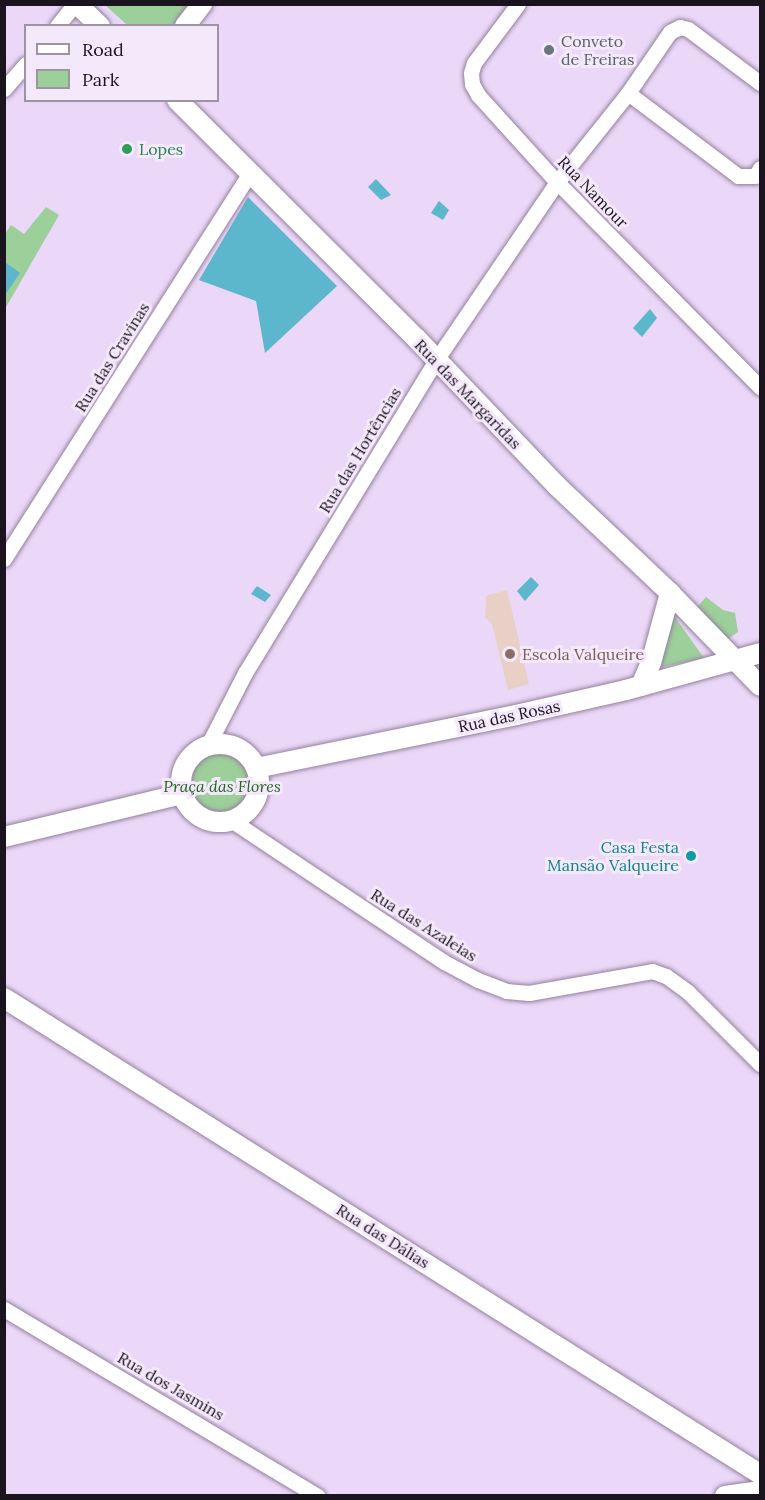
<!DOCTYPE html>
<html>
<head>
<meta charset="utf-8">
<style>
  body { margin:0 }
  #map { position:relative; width:765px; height:1500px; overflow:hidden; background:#ebd7f7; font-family:Lora,serif }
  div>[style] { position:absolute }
  .education>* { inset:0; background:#e8d0c7 }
  .green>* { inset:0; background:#9dcf9a }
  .water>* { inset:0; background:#5cb6cc }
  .roads { filter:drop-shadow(0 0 2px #93819e) drop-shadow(0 0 2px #93819e) }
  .minor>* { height:15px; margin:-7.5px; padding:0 7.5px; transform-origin:7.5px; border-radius:7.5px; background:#fff }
  .tertiary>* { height:20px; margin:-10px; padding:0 10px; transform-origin:10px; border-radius:10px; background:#fff }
  .tertiary>.ring { margin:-10px; padding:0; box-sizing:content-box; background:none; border:20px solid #fff; border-radius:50% }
  .dots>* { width:16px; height:16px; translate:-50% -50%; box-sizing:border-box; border:3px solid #f4e8fb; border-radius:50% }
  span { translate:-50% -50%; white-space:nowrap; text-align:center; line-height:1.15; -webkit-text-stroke:6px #f4e8fb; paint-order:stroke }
  .worship-label { font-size:16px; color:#5b616d }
  .left { translate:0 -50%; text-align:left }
  .leisure-label { font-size:16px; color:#27864d }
  .street-label { font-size:16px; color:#1b141f }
  .education-label { font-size:16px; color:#785e54 }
  .park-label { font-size:16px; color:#226521; font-style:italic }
  .culture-label { font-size:16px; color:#0d838f }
  .right { translate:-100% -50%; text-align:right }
  .frame { position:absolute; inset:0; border:6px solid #1b141f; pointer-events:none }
  .legend { position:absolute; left:24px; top:24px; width:195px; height:78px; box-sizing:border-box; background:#f4e8fb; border:2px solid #9d93a3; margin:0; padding:8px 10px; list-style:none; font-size:18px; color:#1b141f }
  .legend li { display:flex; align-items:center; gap:12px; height:30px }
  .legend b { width:30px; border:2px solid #9d93a3 }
</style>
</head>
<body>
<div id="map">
  <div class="education">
    <div style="clip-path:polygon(507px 590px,529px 684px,508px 690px,492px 624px,485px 618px,486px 596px)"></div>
  </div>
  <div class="green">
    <div style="clip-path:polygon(105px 5px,191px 5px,176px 26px,127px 25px)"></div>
    <div style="clip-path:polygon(46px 207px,59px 215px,5px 309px,5px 234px,11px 225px,24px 234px)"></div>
    <div style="clip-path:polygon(706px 597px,723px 610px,735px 613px,738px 632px,719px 645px,690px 615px)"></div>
    <div style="clip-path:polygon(672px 613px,704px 658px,661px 667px)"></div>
    <div style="clip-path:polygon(213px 751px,242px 760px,254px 771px,255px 791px,248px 807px,236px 817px,216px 818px,197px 810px,185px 794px,184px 774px,199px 759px)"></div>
  </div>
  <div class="water">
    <div style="clip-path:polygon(376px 179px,391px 195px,381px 200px,368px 187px)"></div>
    <div style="clip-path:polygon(248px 197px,337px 286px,265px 353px,256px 301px,199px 280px)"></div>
    <div style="clip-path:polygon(439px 201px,449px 210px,443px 220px,431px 213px)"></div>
    <div style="clip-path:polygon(5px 262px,20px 273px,5px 295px)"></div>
    <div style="clip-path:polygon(650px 309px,657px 318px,642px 337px,633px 328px)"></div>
    <div style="clip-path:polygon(531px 577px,539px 585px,525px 601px,517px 591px)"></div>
    <div style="clip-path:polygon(257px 586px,271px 595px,265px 602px,251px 594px)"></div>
  </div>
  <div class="roads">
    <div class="minor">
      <div style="left:518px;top:4px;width:74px;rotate:126.7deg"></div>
      <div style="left:474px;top:63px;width:10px;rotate:107deg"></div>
      <div style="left:471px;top:73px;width:11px;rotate:85deg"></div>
      <div style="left:472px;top:84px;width:13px;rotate:61deg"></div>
      <div style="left:478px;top:95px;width:118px;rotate:47.8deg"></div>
      <div style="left:557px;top:182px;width:289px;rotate:45.3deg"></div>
      <div style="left:57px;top:26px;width:28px;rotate:-51deg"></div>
      <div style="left:4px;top:89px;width:33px;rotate:-49deg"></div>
      <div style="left:628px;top:93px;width:138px;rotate:37deg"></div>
      <div style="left:738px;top:176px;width:17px"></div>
      <div style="left:755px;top:176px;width:9px;rotate:-58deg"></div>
      <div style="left:4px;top:559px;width:456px;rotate:-57.5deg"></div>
      <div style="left:208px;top:745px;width:81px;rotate:-62.8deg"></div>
      <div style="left:245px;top:673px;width:367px;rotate:-58.6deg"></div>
      <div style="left:436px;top:360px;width:215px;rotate:-55.8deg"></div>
      <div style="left:557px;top:182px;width:114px;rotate:-51.4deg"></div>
      <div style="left:628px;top:93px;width:74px;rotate:-55.5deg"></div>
      <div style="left:670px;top:32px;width:11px;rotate:-27deg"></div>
      <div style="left:680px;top:27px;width:8px;rotate:14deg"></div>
      <div style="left:688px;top:29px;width:90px;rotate:36.9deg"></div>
      <div style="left:231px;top:820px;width:256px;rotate:33.7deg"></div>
      <div style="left:444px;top:962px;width:38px;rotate:28deg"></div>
      <div style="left:478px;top:980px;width:30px;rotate:21deg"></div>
      <div style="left:506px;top:991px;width:23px;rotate:5deg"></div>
      <div style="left:529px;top:993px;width:125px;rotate:-10.1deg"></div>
      <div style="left:652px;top:971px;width:15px;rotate:20deg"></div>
      <div style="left:666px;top:976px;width:27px;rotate:36deg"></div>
      <div style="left:688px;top:992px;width:102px;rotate:45deg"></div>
      <div style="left:4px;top:1309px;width:365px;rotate:30.8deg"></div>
    </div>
    <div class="tertiary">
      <div style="left:77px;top:4px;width:32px;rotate:44deg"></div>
      <div style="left:185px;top:26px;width:28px;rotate:-52deg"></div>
      <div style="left:177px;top:100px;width:339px;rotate:44.9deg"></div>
      <div style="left:417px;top:339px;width:203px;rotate:46.4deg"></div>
      <div style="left:557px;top:486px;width:156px;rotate:43.4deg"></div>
      <div style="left:670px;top:593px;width:129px;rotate:45.9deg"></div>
      <div style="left:641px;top:686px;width:25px;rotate:-67deg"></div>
      <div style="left:651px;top:663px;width:73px;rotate:-74.8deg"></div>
      <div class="ring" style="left:181px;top:744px;width:58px;height:58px"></div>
      <div style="left:256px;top:768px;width:265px;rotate:-11.5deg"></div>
      <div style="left:516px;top:715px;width:113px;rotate:-12.8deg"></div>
      <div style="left:626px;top:690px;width:139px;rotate:-15.4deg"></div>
      <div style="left:4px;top:837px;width:183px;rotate:-13.6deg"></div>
      <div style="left:4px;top:998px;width:893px;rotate:32.2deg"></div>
      <div style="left:725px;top:1496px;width:35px;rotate:-8deg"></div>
    </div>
  </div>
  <div class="dots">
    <div style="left:549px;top:50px;background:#6b7280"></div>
    <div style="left:127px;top:149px;background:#2e9e5b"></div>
    <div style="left:510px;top:654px;background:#8d6e63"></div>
    <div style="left:691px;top:856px;background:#0f9aa8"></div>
  </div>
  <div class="worship-label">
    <span class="left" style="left:561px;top:50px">Conveto<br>de Freiras</span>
  </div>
  <div class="leisure-label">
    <span class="left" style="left:139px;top:149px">Lopes</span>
  </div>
  <div class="street-label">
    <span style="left:593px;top:192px;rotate:46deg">Rua Namour</span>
    <span style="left:112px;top:357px;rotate:-58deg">Rua das Cravinas</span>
    <span style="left:468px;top:394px;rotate:46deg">Rua das Margaridas</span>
    <span style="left:360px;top:450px;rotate:-59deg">Rua das Hortências</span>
    <span style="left:509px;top:716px;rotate:-12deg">Rua das Rosas</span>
    <span style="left:424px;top:925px;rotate:32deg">Rua das Azaleias</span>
    <span style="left:383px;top:1236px;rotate:32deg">Rua das Dálias</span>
    <span style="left:171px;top:1386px;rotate:30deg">Rua dos Jasmins</span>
  </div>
  <div class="education-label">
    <span class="left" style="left:522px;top:654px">Escola Valqueire</span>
  </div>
  <div class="park-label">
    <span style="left:222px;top:786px">Praça das Flores</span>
  </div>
  <div class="culture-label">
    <span class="right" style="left:679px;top:856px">Casa Festa<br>Mansão Valqueire</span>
  </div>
  <div class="frame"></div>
  <ul class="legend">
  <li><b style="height:8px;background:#fff"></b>Road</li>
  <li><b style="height:16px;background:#9dcf9a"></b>Park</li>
  </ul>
</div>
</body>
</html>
